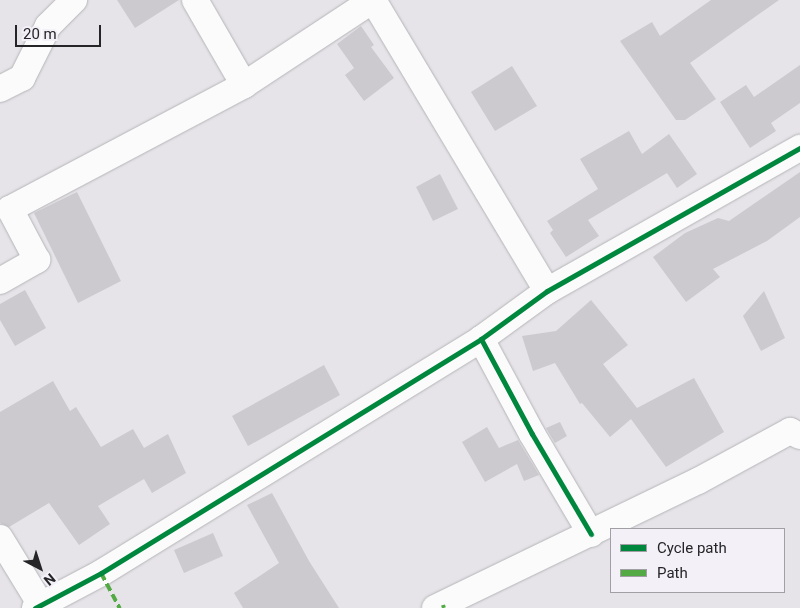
<!DOCTYPE html>
<html>
<head>
<meta charset="utf-8">
<style>
  body { margin:0 }
  #map { position:relative; width:800px; height:608px; overflow:hidden; background:#e6e4e9; font-family:Roboto,sans-serif }
  div>[style] { position:absolute }
  .building>* { inset:0; background:#cccace }
  .roads { filter:drop-shadow(0 0 1px #b5b4b7) drop-shadow(0 0 1px #b5b4b7) }
  .street>* { height:26px; margin:-13px; padding:0 13px; transform-origin:13px; border-radius:13px; background:#fbfbfc }
  .quiet>* { height:4px; margin-top:-2px; transform-origin:0; background:repeating-linear-gradient(90deg,#53aa44 0 8px,transparent 0 12px) }
  .cycleway>* { height:5px; margin:-2.5px; padding:0 2.5px; transform-origin:2.5px; border-radius:2.5px; background:#00873e }
  span { translate:-50% -50%; white-space:nowrap; text-align:center; line-height:1.15; -webkit-text-stroke:4.5px #f3f0f7; paint-order:stroke }
  .legend { position:absolute; left:610px; top:528px; width:175px; height:65px; box-sizing:border-box; background:#f3f0f7; border:1px solid #a19ea4; margin:0; padding:6px 9px; list-style:none; font-size:15px; color:#252427 }
  .legend li { display:flex; align-items:center; gap:10px; height:25px }
  .legend b { width:25px; border:1px solid #a19ea4 }
  .north { position:absolute; left:15px; top:543px; width:50px; height:50px; -webkit-text-stroke:4px #f3f0f7; paint-order:stroke; rotate:140deg; font-size:14px; font-weight:700; line-height:20px; text-align:center; color:#252427 }
  .north::after { content:''; display:block; margin:auto; width:18px; height:22px; background:#252427; clip-path:polygon(50% 0,100% 100%,50% 72%,0 100%) }
  .scale { position:absolute; left:15px; top:25px; width:86px; height:22px; box-sizing:border-box; border:2px solid #252427; border-top:0; padding-left:6px; font-size:15px; line-height:18px; white-space:nowrap; color:#252427; -webkit-text-stroke:4px #f3f0f7; paint-order:stroke }
</style>
</head>
<body>
<div id="map">
  <div class="building">
    <div style="clip-path:polygon(117px 0,179px 0,135px 28px)"></div>
    <div style="clip-path:polygon(711px 0,779px 0,690px 63px,716px 99px,685px 120px,676px 120px,620px 41px,652px 22px,660px 36px)"></div>
    <div style="clip-path:polygon(361px 26px,374px 45px,371px 47px,394px 78px,364px 101px,345px 75px,354px 68px,337px 44px)"></div>
    <div style="clip-path:polygon(800px 65px,800px 103px,771px 123px,776px 131px,750px 148px,720px 102px,746px 85px,754px 97px)"></div>
    <div style="clip-path:polygon(512px 66px,537px 106px,495px 131px,471px 92px)"></div>
    <div style="clip-path:polygon(629px 131px,642px 154px,669px 134px,697px 174px,677px 188px,667px 173px,588px 220px,599px 236px,566px 257px,550px 233px,553px 230px,547px 221px,598px 189px,580px 159px)"></div>
    <div style="clip-path:polygon(800px 172px,800px 217px,767px 241px,713px 269px,720px 277px,686px 302px,653px 257px,685px 233px,718px 218px,729px 221px)"></div>
    <div style="clip-path:polygon(440px 174px,458px 209px,433px 221px,416px 187px)"></div>
    <div style="clip-path:polygon(77px 192px,121px 281px,78px 303px,34px 213px)"></div>
    <div style="clip-path:polygon(25px 290px,46px 328px,15px 346px,0 320px,0 304px)"></div>
    <div style="clip-path:polygon(764px 291px,785px 338px,761px 351px,743px 316px)"></div>
    <div style="clip-path:polygon(591px 300px,628px 345px,603px 364px,637px 408px,694px 378px,724px 432px,666px 467px,631px 419px,610px 437px,582px 403px,580px 404px,555px 363px,533px 371px,522px 336px,556px 331px)"></div>
    <div style="clip-path:polygon(324px 365px,340px 395px,248px 446px,232px 416px)"></div>
    <div style="clip-path:polygon(53px 381px,70px 411px,76px 407px,101px 447px,133px 429px,144px 448px,168px 434px,186px 473px,152px 493px,144px 479px,98px 506px,110px 524px,79px 545px,49px 503px,9px 527px,0 523px,0 412px)"></div>
    <div style="clip-path:polygon(560px 422px,567px 436px,555px 443px,546px 428px)"></div>
    <div style="clip-path:polygon(487px 427px,499px 448px,518px 440px,539px 475px,524px 481px,517px 464px,485px 482px,462px 442px)"></div>
    <div style="clip-path:polygon(272px 493px,309px 561px,339px 608px,243px 608px,234px 593px,279px 563px,247px 505px)"></div>
    <div style="clip-path:polygon(213px 533px,223px 556px,184px 573px,174px 550px)"></div>
  </div>
  <div class="roads">
    <div class="street">
      <div style="left:195px;top:0;width:98px;rotate:60deg"></div>
      <div style="left:373px;top:0;width:339px;rotate:59.1deg"></div>
      <div style="left:0;top:89px;width:25px;rotate:-27deg"></div>
      <div style="left:22px;top:78px;width:58px;rotate:-63.4deg"></div>
      <div style="left:48px;top:26px;width:37px;rotate:-45deg"></div>
      <div style="left:0;top:281px;width:43px;rotate:-29.6deg"></div>
      <div style="left:37px;top:260px;width:58px;rotate:-117.9deg"></div>
      <div style="left:10px;top:209px;width:265px;rotate:-27.9deg"></div>
      <div style="left:244px;top:85px;width:154px;rotate:-33.4deg"></div>
      <div style="left:591px;top:534px;width:116px;rotate:-120.5deg"></div>
      <div style="left:532px;top:434px;width:108px;rotate:-118.2deg"></div>
      <div style="left:481px;top:339px;width:82px;rotate:-36deg"></div>
      <div style="left:547px;top:291px;width:291px;rotate:-29.5deg"></div>
      <div style="left:0;top:538px;width:79px;rotate:58.5deg"></div>
      <div style="left:35px;top:608px;width:75px;rotate:-27.9deg"></div>
      <div style="left:101px;top:573px;width:446px;rotate:-31.6deg"></div>
      <div style="left:435px;top:608px;width:292px;rotate:-25.8deg"></div>
      <div style="left:698px;top:481px;width:105px;rotate:-28.5deg"></div>
      <div style="left:790px;top:431px;width:11px;rotate:27deg"></div>
    </div>
  </div>
  <div class="quiet">
    <div style="left:101px;top:573px;width:40px;rotate:62deg"></div>
    <div style="left:443px;top:605px;width:3px;rotate:72deg"></div>
  </div>
  <div class="cycleway">
    <div style="left:591px;top:534px;width:116px;rotate:-120.5deg"></div>
    <div style="left:532px;top:434px;width:108px;rotate:-118.2deg"></div>
    <div style="left:481px;top:339px;width:82px;rotate:-36deg"></div>
    <div style="left:547px;top:291px;width:291px;rotate:-29.5deg"></div>
    <div style="left:35px;top:608px;width:75px;rotate:-27.9deg"></div>
    <div style="left:101px;top:573px;width:446px;rotate:-31.6deg"></div>
  </div>
  <ul class="legend">
  <li><b style="height:6px;background:#00873e"></b>Cycle path</li>
  <li><b style="height:6px;background:#53aa44"></b>Path</li>
  </ul>
  <div class="north">N</div>
  <div class="scale">20 m</div>
</div>
</body>
</html>
